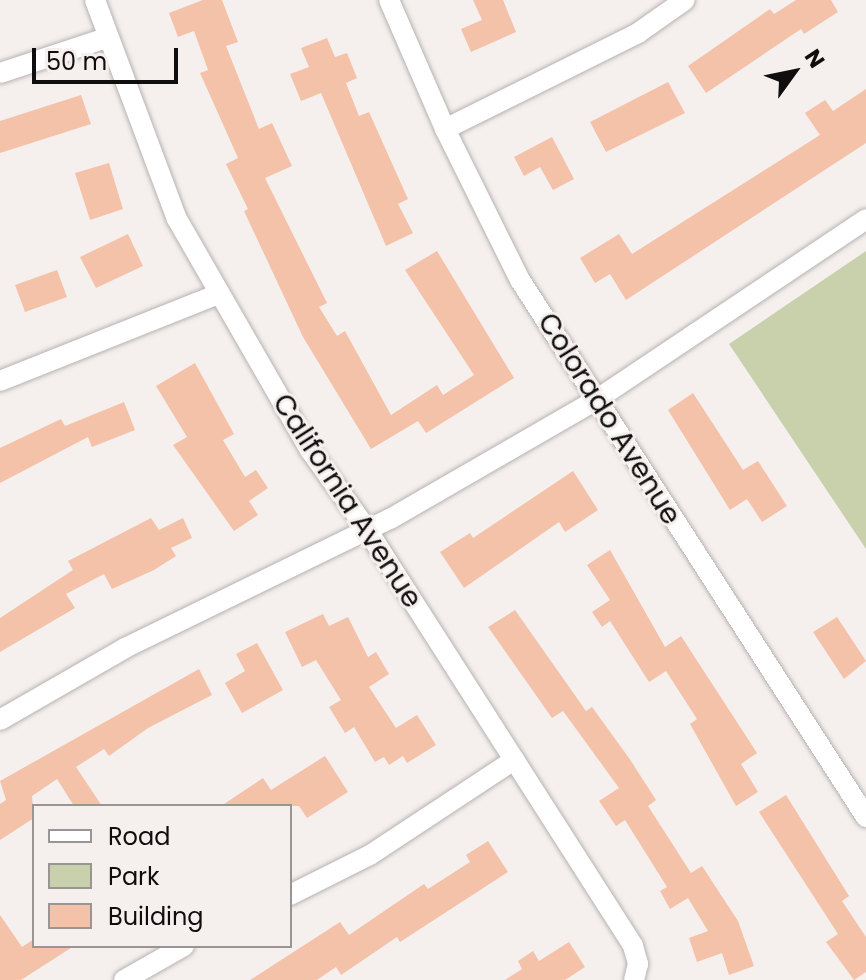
<!DOCTYPE html>
<html>
<head>
<meta charset="utf-8">
<style>
  body { margin:0 }
  #map { position:relative; width:866px; height:980px; overflow:hidden; background:#f5f0ee; font-family:Poppins,sans-serif }
  div>[style] { position:absolute }
  .green>* { inset:0; background:#c9d0ac }
  .building>* { inset:0; background:#f4c1a9 }
  .roads { filter:drop-shadow(0 0 2px #b6b2b0) drop-shadow(0 0 2px #b6b2b0) }
  .minor>* { height:20px; margin:-10px; padding:0 10px; transform-origin:10px; border-radius:10px; background:#fff }
  span { translate:-50% -50%; white-space:nowrap; text-align:center; line-height:1.15; -webkit-text-stroke:6px #f5f0ee; paint-order:stroke }
  .street-label { font-size:28px; color:#0f0d0d }
  .legend { position:absolute; left:32px; top:804px; width:260px; height:144px; box-sizing:border-box; background:#f5f0ee; border:2px solid #999594; margin:0; padding:10px 14px; list-style:none; font-size:24px; color:#0f0d0d }
  .legend li { display:flex; align-items:center; gap:16px; height:40px }
  .legend b { width:40px; border:2px solid #999594 }
  .north { position:absolute; left:754px; top:32px; width:80px; height:80px; -webkit-text-stroke:6px #f5f0ee; paint-order:stroke; rotate:57deg; font-size:22px; font-weight:700; line-height:32px; text-align:center; color:#0f0d0d }
  .north::after { content:''; display:block; margin:auto; width:28px; height:36px; background:#0f0d0d; clip-path:polygon(50% 0,100% 100%,50% 72%,0 100%) }
  .scale { position:absolute; left:32px; top:48px; width:146px; height:36px; box-sizing:border-box; border:4px solid #0f0d0d; border-top:0; padding-left:10px; font-size:24px; line-height:28px; white-space:nowrap; color:#0f0d0d; -webkit-text-stroke:6px #f5f0ee; paint-order:stroke }
</style>
</head>
<body>
<div id="map">
  <div class="green">
    <div style="clip-path:polygon(866px 251px,866px 549px,729px 344px)"></div>
  </div>
  <div class="building">
    <div style="clip-path:polygon(203px 0,222px 0,238px 42px,226px 46px,259px 129px,272px 123px,292px 166px,265px 178px,327px 303px,319px 307px,337px 336px,345px 331px,391px 415px,437px 385px,443px 395px,474px 375px,405px 270px,437px 251px,514px 378px,426px 433px,418px 421px,371px 449px,303px 337px,244px 211px,248px 209px,226px 164px,238px 158px,200px 73px,208px 70px,194px 31px,178px 37px,169px 13px)"></div>
    <div style="clip-path:polygon(473px 0,503px 0,516px 32px,471px 52px,461px 29px,482px 20px)"></div>
    <div style="clip-path:polygon(796px 0,831px 0,838px 12px,804px 34px,801px 29px,706px 93px,688px 66px,770px 9px,774px 14px)"></div>
    <div style="clip-path:polygon(327px 38px,335px 57px,347px 53px,357px 78px,346px 83px,359px 116px,369px 112px,408px 199px,398px 204px,413px 233px,386px 246px,321px 93px,301px 101px,290px 74px,309px 67px,301px 48px)"></div>
    <div style="clip-path:polygon(668px 82px,685px 113px,606px 152px,590px 122px)"></div>
    <div style="clip-path:polygon(866px 89px,866px 143px,626px 300px,610px 274px,595px 283px,580px 258px,619px 234px,632px 254px,820px 135px,805px 113px,825px 100px,833px 111px)"></div>
    <div style="clip-path:polygon(81px 95px,91px 124px,0 153px,0 121px)"></div>
    <div style="clip-path:polygon(552px 137px,574px 179px,553px 190px,540px 167px,524px 176px,514px 157px)"></div>
    <div style="clip-path:polygon(109px 163px,123px 209px,90px 220px,75px 173px)"></div>
    <div style="clip-path:polygon(128px 234px,143px 266px,96px 288px,80px 257px)"></div>
    <div style="clip-path:polygon(57px 270px,67px 297px,25px 312px,15px 285px)"></div>
    <div style="clip-path:polygon(195px 363px,234px 434px,223px 440px,245px 477px,256px 470px,268px 488px,249px 501px,258px 515px,234px 531px,173px 445px,187px 437px,156px 386px)"></div>
    <div style="clip-path:polygon(693px 393px,743px 470px,758px 461px,787px 506px,762px 522px,747px 499px,730px 510px,668px 410px)"></div>
    <div style="clip-path:polygon(124px 402px,135px 430px,92px 447px,88px 437px,0 483px,0 448px,61px 419px,65px 426px)"></div>
    <div style="clip-path:polygon(573px 471px,598px 510px,565px 532px,559px 522px,464px 588px,440px 552px,470px 533px,473px 538px)"></div>
    <div style="clip-path:polygon(151px 518px,159px 530px,183px 518px,192px 538px,171px 548px,176px 556px,154px 570px,112px 589px,104px 574px,66px 594px,75px 608px,0 652px,0 618px,73px 570px,68px 561px)"></div>
    <div style="clip-path:polygon(610px 550px,665px 647px,681px 636px,757px 753px,741px 764px,758px 792px,736px 806px,690px 724px,697px 719px,666px 671px,649px 682px,610px 621px,602px 627px,592px 612px,610px 600px,587px 565px)"></div>
    <div style="clip-path:polygon(515px 610px,586px 711px,592px 707px,629px 758px,656px 800px,648px 806px,691px 873px,702px 866px,738px 921px,754px 966px,729px 975px,722px 953px,697px 962px,689px 938px,708px 931px,688px 898px,670px 909px,660px 891px,667px 887px,625px 820px,616px 826px,599px 801px,619px 788px,563px 711px,552px 718px,488px 627px)"></div>
    <div style="clip-path:polygon(323px 614px,329px 626px,348px 617px,368px 657px,376px 652px,389px 674px,369px 687px,396px 728px,417px 715px,436px 745px,407px 763px,403px 756px,389px 765px,384px 757px,375px 762px,354px 727px,345px 733px,329px 707px,341px 700px,316px 660px,302px 667px,285px 632px)"></div>
    <div style="clip-path:polygon(837px 617px,866px 661px,844px 679px,813px 632px)"></div>
    <div style="clip-path:polygon(257px 643px,283px 690px,242px 713px,225px 683px,245px 671px,236px 654px)"></div>
    <div style="clip-path:polygon(199px 669px,212px 695px,148px 728px,109px 756px,104px 749px,76px 767px,102px 806px,74px 806px,57px 779px,32px 796px,34px 818px,0 840px,0 804px,6px 800px,0 781px)"></div>
    <div style="clip-path:polygon(325px 756px,348px 792px,307px 818px,299px 806px,221px 806px,263px 778px,271px 790px)"></div>
    <div style="clip-path:polygon(786px 795px,849px 896px,842px 901px,866px 937px,866px 972px,854px 980px,826px 942px,838px 934px,759px 812px)"></div>
    <div style="clip-path:polygon(488px 841px,508px 872px,400px 942px,397px 937px,341px 975px,336px 967px,317px 980px,250px 980px,340px 922px,349px 935px,424px 884px,428px 889px,470px 862px,466px 855px)"></div>
    <div style="clip-path:polygon(0 915px,22px 947px,34px 939px,34px 946px,74px 946px,21px 980px,0 980px)"></div>
    <div style="clip-path:polygon(569px 942px,585px 967px,565px 980px,505px 980px,522px 969px,518px 961px,533px 951px,539px 961px)"></div>
  </div>
  <div class="roads">
    <div class="minor">
      <div style="left:95px;top:0;width:234px;rotate:69.5deg"></div>
      <div style="left:177px;top:219px;width:267px;rotate:60.1deg"></div>
      <div style="left:310px;top:450px;width:96px;rotate:54.3deg"></div>
      <div style="left:366px;top:528px;width:496px;rotate:57.4deg"></div>
      <div style="left:633px;top:946px;width:19px;rotate:74deg"></div>
      <div style="left:638px;top:964px;width:16px;rotate:104deg"></div>
      <div style="left:389px;top:0;width:141px;rotate:66.5deg"></div>
      <div style="left:445px;top:129px;width:169px;rotate:63.6deg"></div>
      <div style="left:520px;top:280px;width:639px;rotate:57.21deg"></div>
      <div style="left:0;top:73px;width:112px;rotate:-18.3deg"></div>
      <div style="left:445px;top:129px;width:216px;rotate:-26.4deg"></div>
      <div style="left:638px;top:33px;width:57px;rotate:-35.1deg"></div>
      <div style="left:0;top:381px;width:236px;rotate:-21.7deg"></div>
      <div style="left:0;top:720px;width:144px;rotate:-29.9deg"></div>
      <div style="left:125px;top:648px;width:295px;rotate:-26deg"></div>
      <div style="left:390px;top:519px;width:238px;rotate:-30deg"></div>
      <div style="left:596px;top:400px;width:325px;rotate:-33.8deg"></div>
      <div style="left:290px;top:895px;width:89px;rotate:-26.6deg"></div>
      <div style="left:370px;top:855px;width:173px;rotate:-33.4deg"></div>
      <div style="left:124px;top:980px;width:69px;rotate:-29.5deg"></div>
    </div>
  </div>
  <div class="street-label">
    <span style="left:609px;top:419px;rotate:58deg">Colorado Avenue</span>
    <span style="left:347px;top:501px;rotate:57deg">California Avenue</span>
  </div>
  <ul class="legend">
  <li><b style="height:10px;background:#fff"></b>Road</li>
  <li><b style="height:22px;background:#c9d0ac"></b>Park</li>
  <li><b style="height:22px;background:#f4c1a9"></b>Building</li>
  </ul>
  <div class="north">N</div>
  <div class="scale">50 m</div>
</div>
</body>
</html>
